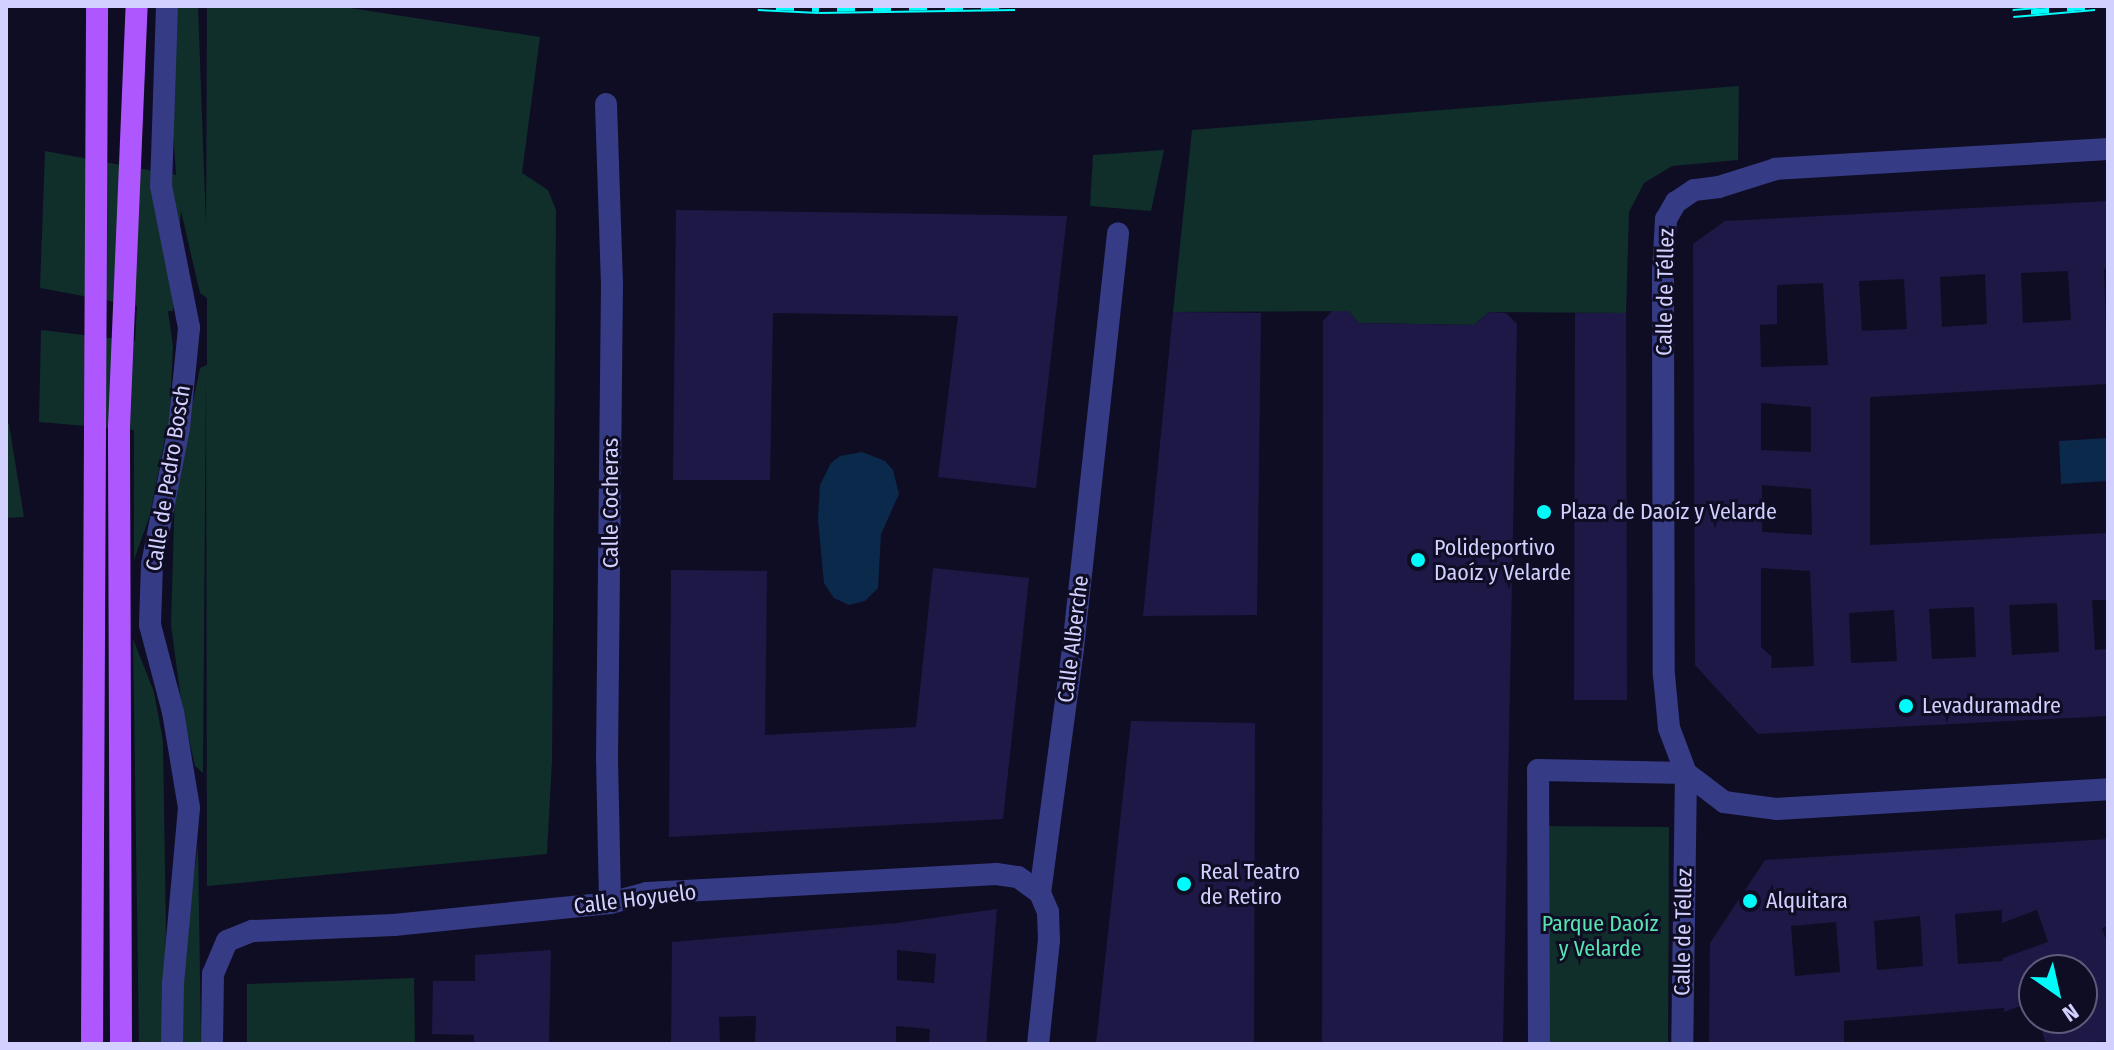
<!DOCTYPE html>
<html>
<head>
<meta charset="utf-8">
<style>
  body { margin:0 }
  #map { position:relative; width:2114px; height:1050px; overflow:hidden; background:#0f0d24; font-family:"Fira Sans Condensed",sans-serif }
  div>[style] { position:absolute }
  .green>* { inset:0; background:#102e2a }
  .water>* { inset:0; background:#0b294a }
  .building>* { inset:0; background:#1d1845 }
  .pedestrian>* { height:22px; margin:-11px; padding:0 11px; transform-origin:11px; border-radius:11px; background:#363b85 }
  .minor>* { height:22px; margin:-11px; padding:0 11px; transform-origin:11px; border-radius:11px; background:#363b85 }
  .primary>* { height:22px; margin:-11px; padding:0 11px; transform-origin:11px; border-radius:11px; background:#af57ff }
  .rail>* { height:9px; margin-top:-4.5px; transform-origin:0; background:repeating-linear-gradient(90deg,#0f0d24 0 18px,#00fbfb 0 36px); box-sizing:border-box; border-block:2px solid #00fbfb }
  .primary-bridge>* { height:22px; margin:-11px; padding:0 11px; transform-origin:11px; border-radius:11px; background:#af57ff }
  .dots>* { width:22px; height:22px; translate:-50% -50%; box-sizing:border-box; border:4px solid #0f0d24; border-radius:50% }
  span { translate:-50% -50%; white-space:nowrap; text-align:center; line-height:1.15; -webkit-text-stroke:6px #0f0d24; paint-order:stroke }
  .street-label { font-size:22px; color:#d1d0ff }
  .poi-label { font-size:22px; color:#d1d0ff }
  .left { translate:0 -50%; text-align:left }
  .park-label { font-size:22px; color:#57e4b2 }
  .frame { position:absolute; inset:0; border:8px solid #d1d0ff; pointer-events:none }
  .north { position:absolute; left:2018px; top:954px; width:80px; height:80px; box-sizing:border-box; background:#0f0d24; border:2px solid #5d5b7c; border-radius:50%; rotate:146deg; font-size:22px; font-weight:700; line-height:32px; text-align:center; color:#d1d0ff }
  .north::after { content:''; display:block; margin:auto; width:28px; height:36px; background:#00fbfb; clip-path:polygon(50% 0,100% 100%,50% 72%,0 100%) }
</style>
</head>
<body>
<div id="map">
  <div class="green">
    <div style="clip-path:polygon(178px 6px,198px 6px,206px 225px,207px 6px,337px 6px,540px 37px,522px 173px,548px 190px,556px 210px,552px 761px,547px 854px,207px 886px,206px 376px,203px 773px,195px 766px,182px 708px,171px 625px,175px 488px,200px 368px,207px 365px,207px 298px,200px 293px,181px 211px,173px 311px,168px 311px,173px 346px,169px 433px,166px 433px,150px 515px,134px 560px,134px 430px,39px 422px,41px 330px,135px 341px,137px 306px,40px 288px,45px 151px,176px 175px,171px 100px)"></div>
    <div style="clip-path:polygon(1739px 86px,1738px 160px,1672px 166px,1644px 183px,1629px 212px,1626px 313px,1489px 312px,1474px 325px,1359px 323px,1348px 311px,1173px 312px,1192px 130px)"></div>
    <div style="clip-path:polygon(1164px 150px,1151px 211px,1090px 206px,1093px 155px)"></div>
    <div style="clip-path:polygon(6px 423px,9px 424px,24px 517px,6px 518px)"></div>
    <div style="clip-path:polygon(133px 639px,154px 692px,163px 741px,166px 934px,161px 1044px,139px 1044px)"></div>
    <div style="clip-path:polygon(1534px 826px,1669px 827px,1668px 1044px,1530px 1044px)"></div>
    <div style="clip-path:polygon(198px 845px,201px 1044px,180px 1044px,184px 947px)"></div>
    <div style="clip-path:polygon(414px 978px,415px 1044px,247px 1044px,247px 984px)"></div>
  </div>
  <div class="water">
    <div style="clip-path:polygon(2108px 438px,2108px 481px,2061px 484px,2059px 441px)"></div>
    <div style="clip-path:polygon(862px 452px,885px 461px,893px 470px,899px 494px,881px 534px,878px 588px,865px 601px,849px 605px,834px 598px,824px 583px,818px 520px,820px 485px,831px 463px,840px 456px)"></div>
  </div>
  <div class="building">
    <div style="clip-path:polygon(evenodd,2108px 201px,2108px 268px,2104px 269px,2108px 384px,1870px 397px,1870px 545px,2108px 533px,2108px 600px,2092px 600px,2095px 650px,2108px 649px,2108px 716px,1758px 734px,1695px 665px,1693px 244px,1725px 221px,2108px 201px,2068px 271px,2071px 320px,2023px 323px,2021px 273px,2068px 271px,2108px 201px,1985px 274px,1987px 324px,1942px 327px,1940px 277px,1985px 274px,2108px 201px,1904px 279px,1907px 329px,1862px 331px,1859px 281px,1904px 279px,2108px 201px,1823px 283px,1828px 365px,1761px 367px,1760px 325px,1777px 324px,1777px 285px,1823px 283px,2108px 201px,1761px 403px,1811px 407px,1811px 452px,1761px 450px,1761px 403px,2108px 201px,1762px 485px,1811px 489px,1812px 535px,1762px 532px,1762px 485px,2108px 201px,1761px 568px,1810px 571px,1814px 666px,1771px 668px,1772px 657px,1761px 647px,1761px 568px,2108px 201px,2057px 603px,2059px 652px,2012px 655px,2009px 605px,2057px 603px,2108px 201px,1974px 607px,1976px 657px,1932px 659px,1929px 609px,1974px 607px,2108px 201px,1894px 610px,1897px 661px,1851px 663px,1849px 613px,1894px 610px)"></div>
    <div style="clip-path:polygon(676px 210px,1067px 216px,1036px 488px,938px 477px,958px 316px,773px 313px,770px 480px,673px 480px)"></div>
    <div style="clip-path:polygon(1332px 311px,1348px 311px,1359px 323px,1474px 325px,1489px 312px,1506px 313px,1517px 324px,1503px 1044px,1322px 1044px,1323px 321px)"></div>
    <div style="clip-path:polygon(1173px 312px,1261px 313px,1257px 615px,1143px 616px)"></div>
    <div style="clip-path:polygon(1575px 313px,1626px 313px,1627px 700px,1574px 700px)"></div>
    <div style="clip-path:polygon(933px 568px,1029px 578px,1003px 819px,669px 837px,671px 570px,767px 571px,765px 735px,916px 727px)"></div>
    <div style="clip-path:polygon(1131px 721px,1255px 723px,1254px 1044px,1096px 1044px)"></div>
    <div style="clip-path:polygon(evenodd,2108px 839px,2108px 926px,2102px 928px,2108px 945px,2108px 1041px,2046px 1044px,2042px 1032px,2055px 1026px,2052px 1018px,2082px 1018px,2082px 970px,2034px 970px,2034px 1001px,2004px 1012px,2004px 1008px,1844px 1021px,1844px 1044px,1709px 1044px,1710px 943px,1765px 860px,2108px 839px,2002px 910px,2002px 923px,2037px 910px,2048px 942px,2003px 958px,2003px 961px,1958px 964px,1955px 914px,2002px 910px,2108px 839px,1920px 916px,1923px 966px,1877px 970px,1874px 921px,1920px 916px,2108px 839px,1836px 922px,1840px 972px,1795px 976px,1791px 926px,1836px 922px)"></div>
    <div style="clip-path:polygon(evenodd,997px 909px,986px 1044px,929px 1044px,930px 1029px,896px 1026px,896px 1044px,755px 1044px,756px 1016px,719px 1017px,720px 1044px,671px 1044px,672px 942px,897px 923px,997px 909px,897px 950px,936px 954px,934px 983px,897px 980px,897px 950px)"></div>
    <div style="clip-path:polygon(551px 950px,549px 1044px,474px 1044px,474px 1035px,432px 1034px,433px 981px,475px 981px,475px 955px)"></div>
  </div>
  <div class="pedestrian">
    <div style="left:167px;top:6px;width:180px;rotate:91.9deg"></div>
    <div style="left:161px;top:186px;width:145px;rotate:78.8deg"></div>
    <div style="left:189px;top:328px;width:100px;rotate:95.7deg"></div>
    <div style="left:179px;top:428px;width:139px;rotate:101.2deg"></div>
    <div style="left:152px;top:564px;width:61px;rotate:91.9deg"></div>
    <div style="left:150px;top:625px;width:90px;rotate:75.2deg"></div>
    <div style="left:173px;top:712px;width:97px;rotate:80.5deg"></div>
    <div style="left:189px;top:808px;width:177px;rotate:95.2deg"></div>
    <div style="left:173px;top:984px;width:60px;rotate:91deg"></div>
    <div style="left:1040px;top:893px;width:247px;rotate:-82.3deg"></div>
    <div style="left:1073px;top:648px;width:417px;rotate:-83.8deg"></div>
    <div style="left:1539px;top:1044px;width:274px;rotate:-90.2deg"></div>
    <div style="left:1538px;top:770px;width:148px;rotate:1.2deg"></div>
    <div style="left:1686px;top:773px;width:271px;rotate:90.8deg"></div>
  </div>
  <div class="minor">
    <div style="left:606px;top:104px;width:178px;rotate:88.1deg"></div>
    <div style="left:612px;top:282px;width:476px;rotate:90.6deg"></div>
    <div style="left:607px;top:758px;width:145px;rotate:88.8deg"></div>
    <div style="left:2108px;top:149px;width:333px;rotate:176.6deg"></div>
    <div style="left:1776px;top:169px;width:60px;rotate:162.5deg"></div>
    <div style="left:1719px;top:187px;width:25px;rotate:173deg"></div>
    <div style="left:1694px;top:190px;width:22px;rotate:146deg"></div>
    <div style="left:1676px;top:202px;width:20px;rotate:120deg"></div>
    <div style="left:1666px;top:219px;width:53px;rotate:93.2deg"></div>
    <div style="left:1663px;top:272px;width:403px;rotate:89.9deg"></div>
    <div style="left:1664px;top:675px;width:53px;rotate:84.6deg"></div>
    <div style="left:1669px;top:728px;width:48px;rotate:69.3deg"></div>
    <div style="left:1686px;top:773px;width:48px;rotate:37.3deg"></div>
    <div style="left:1724px;top:802px;width:52px;rotate:7.7deg"></div>
    <div style="left:1776px;top:809px;width:333px;rotate:-3.4deg"></div>
    <div style="left:212px;top:1044px;width:70px;rotate:-89.2deg"></div>
    <div style="left:213px;top:974px;width:36px;rotate:-67deg"></div>
    <div style="left:227px;top:941px;width:27px;rotate:-22deg"></div>
    <div style="left:252px;top:931px;width:142px;rotate:-2.4deg"></div>
    <div style="left:394px;top:925px;width:217px;rotate:-5.8deg"></div>
    <div style="left:610px;top:903px;width:38px;rotate:-15deg"></div>
    <div style="left:647px;top:893px;width:350px;rotate:-3.1deg"></div>
    <div style="left:996px;top:874px;width:22px;rotate:8deg"></div>
    <div style="left:1018px;top:877px;width:27px;rotate:36deg"></div>
    <div style="left:1040px;top:893px;width:21px;rotate:67deg"></div>
    <div style="left:1048px;top:912px;width:28px;rotate:88deg"></div>
    <div style="left:1049px;top:940px;width:105px;rotate:96deg"></div>
  </div>
  <div class="primary">
    <div style="left:92px;top:1044px;width:1038px;rotate:-89.72deg"></div>
  </div>
  <div class="rail">
    <div style="left:758px;top:6px;width:61px;rotate:2.8deg"></div>
    <div style="left:819px;top:9px;width:196px;rotate:-0.9deg"></div>
    <div style="left:2013px;top:13px;width:82px;rotate:-4.9deg"></div>
  </div>
  <div class="primary-bridge">
    <div style="left:121px;top:1044px;width:617px;rotate:-90.19deg"></div>
    <div style="left:119px;top:427px;width:421px;rotate:-87.6deg"></div>
  </div>
  <div class="dots">
    <div style="left:1544px;top:512px;background:#00fbfb"></div>
    <div style="left:1418px;top:560px;background:#00fbfb"></div>
    <div style="left:1906px;top:706px;background:#00fbfb"></div>
    <div style="left:1184px;top:884px;background:#00fbfb"></div>
    <div style="left:1750px;top:901px;background:#00fbfb"></div>
  </div>
  <div class="street-label">
    <span style="left:1665px;top:292px;rotate:-89deg">Calle de Téllez</span>
    <span style="left:168px;top:478px;rotate:-81deg">Calle de Pedro Bosch</span>
    <span style="left:611px;top:503px;rotate:-90deg">Calle Cocheras</span>
    <span style="left:1073px;top:639px;rotate:-83deg">Calle Alberche</span>
    <span style="left:635px;top:899px;rotate:-7deg">Calle Hoyuelo</span>
    <span style="left:1683px;top:932px;rotate:-89deg">Calle de Téllez</span>
  </div>
  <div class="poi-label">
    <span class="left" style="left:1560px;top:512px">Plaza de Daoíz y Velarde</span>
    <span class="left" style="left:1434px;top:560px">Polideportivo<br>Daoíz y Velarde</span>
    <span class="left" style="left:1922px;top:706px">Levaduramadre</span>
    <span class="left" style="left:1200px;top:884px">Real Teatro<br>de Retiro</span>
    <span class="left" style="left:1766px;top:901px">Alquitara</span>
  </div>
  <div class="park-label">
    <span style="left:1600px;top:936px">Parque Daoíz<br>y Velarde</span>
  </div>
  <div class="frame"></div>
  <div class="north">N</div>
</div>
</body>
</html>
